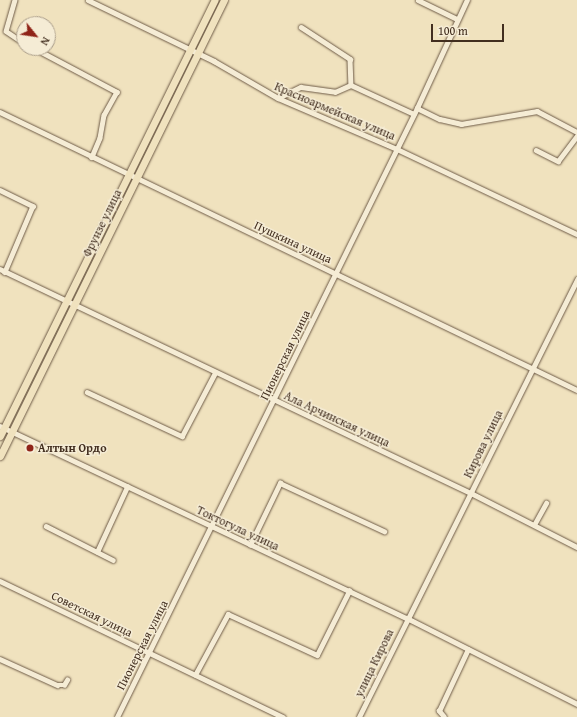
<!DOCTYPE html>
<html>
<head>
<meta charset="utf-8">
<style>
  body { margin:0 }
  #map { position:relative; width:577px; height:717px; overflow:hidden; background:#f0e2be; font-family:"Gentium Book Plus",serif }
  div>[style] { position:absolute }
  .roads { filter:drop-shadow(0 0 1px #6e5b47) drop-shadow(0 0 1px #6e5b47) }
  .minor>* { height:4.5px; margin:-2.25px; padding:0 2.25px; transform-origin:2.25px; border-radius:2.25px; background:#f5ecd5 }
  .primary>* { height:7px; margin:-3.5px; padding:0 3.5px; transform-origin:3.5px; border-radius:3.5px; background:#f0e2be }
  .dots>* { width:11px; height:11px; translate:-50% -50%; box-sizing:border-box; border:2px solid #f5ecd5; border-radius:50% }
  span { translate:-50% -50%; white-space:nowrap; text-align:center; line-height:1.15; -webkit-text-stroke:3px #f5ecd5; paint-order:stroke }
  .street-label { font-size:12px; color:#422e1f }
  .poi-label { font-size:12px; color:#422e1f; font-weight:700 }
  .left { translate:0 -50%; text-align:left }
  .north { position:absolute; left:16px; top:16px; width:40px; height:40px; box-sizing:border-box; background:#f5ecd5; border:1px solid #ada08c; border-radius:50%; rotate:120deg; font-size:11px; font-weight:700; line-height:16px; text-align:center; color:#422e1f }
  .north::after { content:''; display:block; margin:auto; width:14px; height:18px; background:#8f2418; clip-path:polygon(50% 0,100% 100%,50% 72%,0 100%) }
  .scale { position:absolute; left:431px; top:24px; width:73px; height:18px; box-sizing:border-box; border:2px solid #422e1f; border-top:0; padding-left:5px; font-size:12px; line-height:14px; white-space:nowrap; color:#422e1f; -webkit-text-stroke:3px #f5ecd5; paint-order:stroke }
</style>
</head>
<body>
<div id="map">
  <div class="roads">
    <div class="minor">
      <div style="left:15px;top:0;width:32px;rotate:106deg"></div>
      <div style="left:6px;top:31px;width:22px;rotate:34deg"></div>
      <div style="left:88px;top:0;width:140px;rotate:25.8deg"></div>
      <div style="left:214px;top:61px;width:74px;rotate:30deg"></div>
      <div style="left:278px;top:98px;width:129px;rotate:23.2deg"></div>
      <div style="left:397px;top:149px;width:199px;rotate:25.3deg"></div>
      <div style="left:418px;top:0;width:43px;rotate:26deg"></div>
      <div style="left:301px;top:27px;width:59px;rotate:33.1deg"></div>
      <div style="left:350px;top:59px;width:26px;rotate:88deg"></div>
      <div style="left:34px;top:48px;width:94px;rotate:27.9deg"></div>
      <div style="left:117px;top:92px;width:26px;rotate:119deg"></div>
      <div style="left:104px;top:115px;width:23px;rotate:100deg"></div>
      <div style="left:100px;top:138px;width:21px;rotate:113deg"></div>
      <div style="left:278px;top:98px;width:25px;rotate:-26deg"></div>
      <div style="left:301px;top:87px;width:34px;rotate:8deg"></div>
      <div style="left:335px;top:92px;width:17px;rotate:-24deg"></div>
      <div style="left:351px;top:85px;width:69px;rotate:24.7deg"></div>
      <div style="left:417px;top:108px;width:25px;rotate:26deg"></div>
      <div style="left:440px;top:119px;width:22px;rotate:13deg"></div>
      <div style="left:461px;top:124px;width:77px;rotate:-9.7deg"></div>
      <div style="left:537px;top:111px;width:45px;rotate:27.7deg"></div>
      <div style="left:0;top:112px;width:640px;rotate:25.72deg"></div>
      <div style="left:536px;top:150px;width:25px;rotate:27deg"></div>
      <div style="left:558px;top:161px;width:31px;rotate:-53deg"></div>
      <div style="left:0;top:190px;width:37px;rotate:26deg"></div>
      <div style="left:33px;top:206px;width:72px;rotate:113deg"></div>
      <div style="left:0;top:269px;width:522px;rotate:25.44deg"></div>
      <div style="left:471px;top:493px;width:119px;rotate:27deg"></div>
      <div style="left:87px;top:392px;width:105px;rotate:24.9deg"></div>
      <div style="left:182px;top:436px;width:71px;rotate:-62.4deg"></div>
      <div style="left:0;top:426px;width:450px;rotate:25.3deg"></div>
      <div style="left:407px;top:618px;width:191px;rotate:26.8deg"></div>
      <div style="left:534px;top:525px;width:25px;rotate:-61deg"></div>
      <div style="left:46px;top:526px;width:75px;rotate:26.9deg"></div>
      <div style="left:250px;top:545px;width:69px;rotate:-64.2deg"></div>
      <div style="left:280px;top:483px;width:115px;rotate:24.8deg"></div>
      <div style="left:97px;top:552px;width:72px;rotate:-65.2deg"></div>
      <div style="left:0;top:581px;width:314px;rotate:25.7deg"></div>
      <div style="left:0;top:659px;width:63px;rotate:24.5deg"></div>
      <div style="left:57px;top:685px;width:7px"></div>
      <div style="left:64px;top:685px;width:6px;rotate:-59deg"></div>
      <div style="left:195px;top:675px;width:69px;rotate:-61.6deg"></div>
      <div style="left:228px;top:614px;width:98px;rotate:24.7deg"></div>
      <div style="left:317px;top:655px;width:72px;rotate:-63.4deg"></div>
      <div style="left:117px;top:717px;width:679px;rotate:-63.77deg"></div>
      <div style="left:417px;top:108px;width:119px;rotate:-65.2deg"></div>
      <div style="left:359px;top:717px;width:489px;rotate:-63.5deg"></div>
      <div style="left:444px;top:717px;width:8px;rotate:-130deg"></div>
      <div style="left:439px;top:711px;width:68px;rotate:-64.9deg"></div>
    </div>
    <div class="primary">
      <div style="left:0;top:436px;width:486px;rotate:-63.8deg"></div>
      <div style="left:0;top:456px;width:508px;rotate:-63.84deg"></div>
    </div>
  </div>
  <div class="dots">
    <div style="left:30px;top:448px;background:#8f2418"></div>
  </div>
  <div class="street-label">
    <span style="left:335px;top:111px;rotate:23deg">Красноармейская улица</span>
    <span style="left:102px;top:223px;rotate:-64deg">Фрунзе улица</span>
    <span style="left:293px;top:242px;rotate:25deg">Пушкина улица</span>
    <span style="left:285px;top:355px;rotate:-64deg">Пионерская улица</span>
    <span style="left:337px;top:419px;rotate:25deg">Ала Арчинская улица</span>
    <span style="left:483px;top:444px;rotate:-64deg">Кирова улица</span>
    <span style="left:238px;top:528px;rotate:25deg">Токтогула улица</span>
    <span style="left:92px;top:614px;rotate:26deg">Советская улица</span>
    <span style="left:142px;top:645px;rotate:-63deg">Пионерская улица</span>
    <span style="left:374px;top:663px;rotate:-64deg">улица Кирова</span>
  </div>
  <div class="poi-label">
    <span class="left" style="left:38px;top:448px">Алтын Ордо</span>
  </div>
  <div class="north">N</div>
  <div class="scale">100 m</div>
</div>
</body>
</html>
